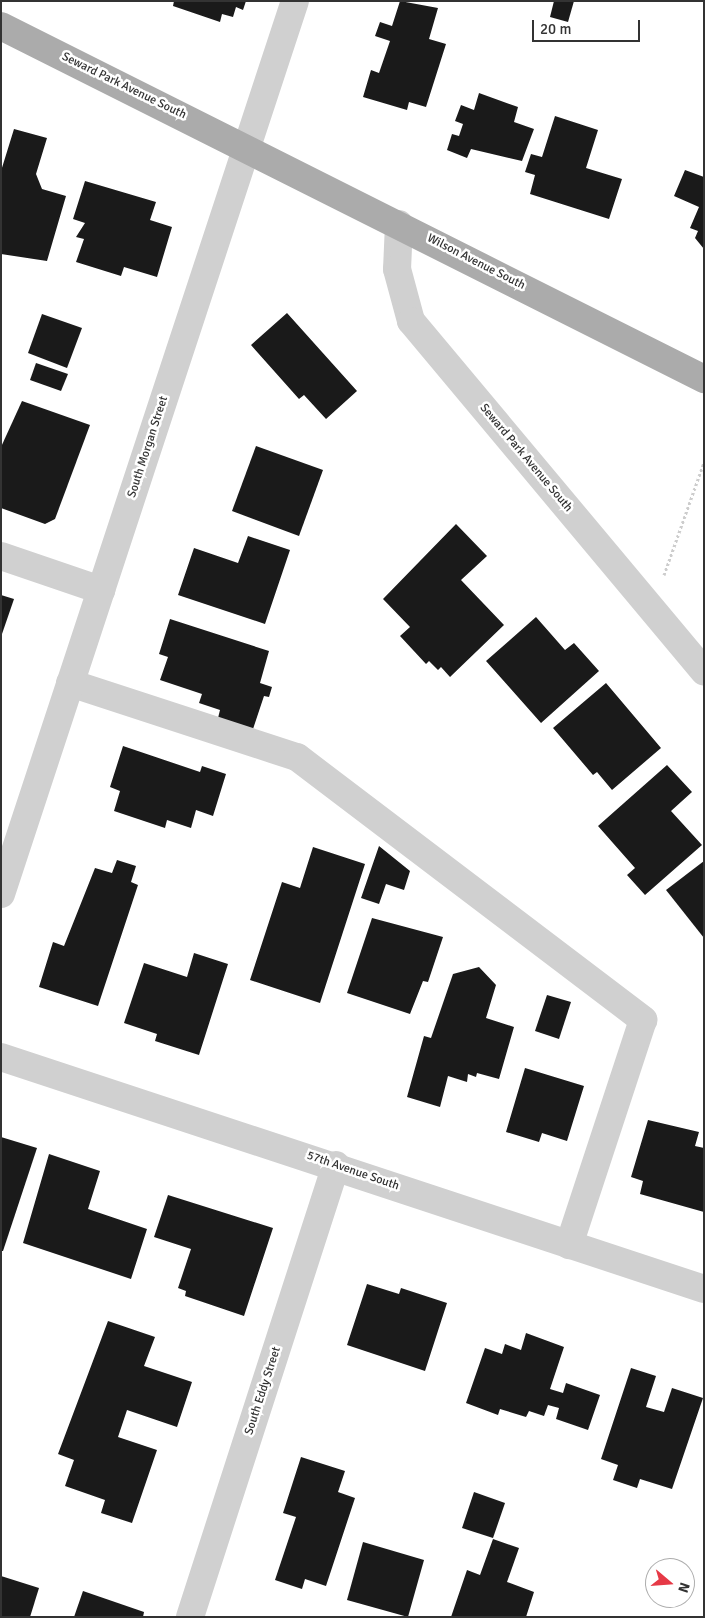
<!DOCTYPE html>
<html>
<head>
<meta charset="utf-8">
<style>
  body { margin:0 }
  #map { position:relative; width:705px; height:1618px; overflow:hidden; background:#fff; font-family:Signika,sans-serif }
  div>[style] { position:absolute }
  .building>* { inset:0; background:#1a1a1a }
  .path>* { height:3px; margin-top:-1.5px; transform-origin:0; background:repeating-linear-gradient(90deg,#cdcdcd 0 2.5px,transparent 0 5px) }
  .minor>* { height:28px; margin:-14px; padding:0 14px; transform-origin:14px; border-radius:14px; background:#d0d0d0 }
  .major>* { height:28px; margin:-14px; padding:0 14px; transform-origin:14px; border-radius:14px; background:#ababab }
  span { translate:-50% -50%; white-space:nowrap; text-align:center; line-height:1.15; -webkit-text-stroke:5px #fff; paint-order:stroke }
  .street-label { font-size:12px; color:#333 }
  .frame { position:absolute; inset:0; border:2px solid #333; pointer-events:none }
  .north { position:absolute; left:645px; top:1558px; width:50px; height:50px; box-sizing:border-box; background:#fff; border:1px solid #adadad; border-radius:50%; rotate:108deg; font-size:14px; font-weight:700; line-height:20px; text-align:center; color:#333 }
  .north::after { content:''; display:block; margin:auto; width:18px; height:22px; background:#e63946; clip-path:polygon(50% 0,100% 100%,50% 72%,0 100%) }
  .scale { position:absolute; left:532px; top:20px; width:108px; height:22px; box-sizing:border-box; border:2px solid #333; border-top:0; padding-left:6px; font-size:15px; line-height:18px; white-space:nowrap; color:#333; -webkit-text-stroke:4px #fff; paint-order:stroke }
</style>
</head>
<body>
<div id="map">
  <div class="building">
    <div style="clip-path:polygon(174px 1px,246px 1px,243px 10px,236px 7px,233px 17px,222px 14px,220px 22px,173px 6px)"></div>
    <div style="clip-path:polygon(400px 1px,438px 8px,429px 39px,446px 44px,426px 107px,409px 102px,407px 110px,363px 97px,371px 70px,379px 73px,390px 41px,375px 36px,380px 22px,392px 26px)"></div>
    <div style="clip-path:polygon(554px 1px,574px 1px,568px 22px,550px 17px)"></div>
    <div style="clip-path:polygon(479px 93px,518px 107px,514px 122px,534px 129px,522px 161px,471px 149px,467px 158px,447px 150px,452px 134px,459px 136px,463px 124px,455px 121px,461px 105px,474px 110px)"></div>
    <div style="clip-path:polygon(555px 116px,598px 130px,586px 168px,622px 179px,609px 219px,530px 194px,535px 175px,525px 172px,531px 154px,542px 157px)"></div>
    <div style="clip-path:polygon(14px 129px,47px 138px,36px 174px,42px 189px,66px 196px,47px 261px,1px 254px,1px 171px)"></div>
    <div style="clip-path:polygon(685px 170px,704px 177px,704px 249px,695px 238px,698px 231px,690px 228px,699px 207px,674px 196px)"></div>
    <div style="clip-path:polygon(85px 181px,156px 202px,150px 220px,172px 227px,157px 277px,124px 267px,121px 276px,76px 262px,84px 239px,76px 237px,85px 223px,73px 219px)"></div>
    <div style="clip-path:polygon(287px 313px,357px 391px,326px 419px,304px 395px,299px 399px,251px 345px)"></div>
    <div style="clip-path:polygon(42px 314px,82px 328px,67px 368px,28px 353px)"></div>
    <div style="clip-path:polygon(36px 363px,68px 374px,61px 391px,30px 380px)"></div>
    <div style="clip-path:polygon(22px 401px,90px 425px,55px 519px,45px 524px,1px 508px,1px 447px)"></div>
    <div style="clip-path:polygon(256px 446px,323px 470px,299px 536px,232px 511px)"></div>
    <div style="clip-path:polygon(456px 524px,487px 556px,461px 580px,504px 625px,450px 677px,441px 667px,438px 670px,429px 661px,426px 664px,400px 636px,410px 627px,383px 599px)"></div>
    <div style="clip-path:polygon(248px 536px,290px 550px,265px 624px,178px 595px,194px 548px,238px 563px)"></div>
    <div style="clip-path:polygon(1px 595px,14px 599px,2px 634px,1px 634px)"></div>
    <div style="clip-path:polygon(536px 617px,565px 650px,574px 643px,599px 671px,541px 723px,486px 661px)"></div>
    <div style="clip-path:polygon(170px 619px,269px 651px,260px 683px,272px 687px,269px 697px,264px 696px,253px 729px,218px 718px,220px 710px,199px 703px,202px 694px,160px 680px,168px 657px,159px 654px)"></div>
    <div style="clip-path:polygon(606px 683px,661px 748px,612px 790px,597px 772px,593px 775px,553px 728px)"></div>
    <div style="clip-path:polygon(123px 746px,200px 772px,202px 766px,226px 774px,213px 816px,196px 810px,191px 828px,167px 820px,165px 828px,114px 811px,120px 791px,110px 787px)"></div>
    <div style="clip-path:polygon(667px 765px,692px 792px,671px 811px,702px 845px,645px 895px,627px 875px,635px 868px,598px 826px)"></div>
    <div style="clip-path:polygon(379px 846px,410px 871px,404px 890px,386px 884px,379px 904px,361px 898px)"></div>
    <div style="clip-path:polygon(313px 847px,365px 864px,320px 1003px,250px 980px,282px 882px,300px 888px)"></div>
    <div style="clip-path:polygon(117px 860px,136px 866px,131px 882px,138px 885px,98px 1006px,39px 987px,53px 942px,64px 946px,95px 868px,112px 873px)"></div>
    <div style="clip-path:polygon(704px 861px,704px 938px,666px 890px)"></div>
    <div style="clip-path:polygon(372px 918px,443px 937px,428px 982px,423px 981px,410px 1014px,347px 993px)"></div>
    <div style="clip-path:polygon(194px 953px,228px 964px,199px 1055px,155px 1041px,157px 1034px,124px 1023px,144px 963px,187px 977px)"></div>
    <div style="clip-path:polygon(479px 967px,496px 985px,486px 1018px,514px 1027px,499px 1079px,477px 1073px,476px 1077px,468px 1074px,467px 1082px,448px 1076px,440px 1107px,407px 1097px,424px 1036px,431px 1038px,453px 974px)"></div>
    <div style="clip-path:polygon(547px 995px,571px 1002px,559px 1039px,535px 1031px)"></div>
    <div style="clip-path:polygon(525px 1068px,584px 1086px,567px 1141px,542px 1133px,539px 1142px,506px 1132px)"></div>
    <div style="clip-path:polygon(648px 1120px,699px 1132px,695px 1146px,704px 1148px,704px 1212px,640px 1194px,643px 1181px,631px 1177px)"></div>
    <div style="clip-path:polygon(1px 1137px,37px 1148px,3px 1251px,1px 1251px)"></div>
    <div style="clip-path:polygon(49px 1154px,100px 1171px,88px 1209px,147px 1229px,131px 1279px,23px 1243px)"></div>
    <div style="clip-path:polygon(168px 1195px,273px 1228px,244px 1316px,185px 1296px,186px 1291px,178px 1288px,191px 1249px,154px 1237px)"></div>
    <div style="clip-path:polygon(367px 1284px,399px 1294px,401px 1288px,447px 1303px,425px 1371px,347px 1345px)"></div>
    <div style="clip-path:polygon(108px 1321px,155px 1337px,144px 1366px,192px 1382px,177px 1427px,127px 1410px,118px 1437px,157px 1450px,132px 1523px,101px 1513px,105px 1500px,65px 1486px,74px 1460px,58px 1454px)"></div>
    <div style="clip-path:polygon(526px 1333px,564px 1347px,550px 1389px,563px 1393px,566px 1383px,600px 1395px,588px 1430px,556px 1419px,559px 1408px,548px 1405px,544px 1416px,529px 1411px,526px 1417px,500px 1409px,498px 1415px,466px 1403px,485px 1348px,502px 1354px,505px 1344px,521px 1350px)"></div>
    <div style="clip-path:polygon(631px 1368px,656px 1376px,646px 1407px,664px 1412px,672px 1388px,703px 1398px,672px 1489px,640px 1479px,637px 1488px,613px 1480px,618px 1465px,601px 1459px)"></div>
    <div style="clip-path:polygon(301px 1457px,345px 1471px,338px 1492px,355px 1498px,326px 1586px,305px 1579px,302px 1589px,275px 1580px,296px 1517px,283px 1513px)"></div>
    <div style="clip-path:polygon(474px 1492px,505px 1503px,493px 1538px,462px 1528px)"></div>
    <div style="clip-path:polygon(493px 1539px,519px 1548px,507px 1582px,534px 1592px,526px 1617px,451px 1617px,467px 1570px,480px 1575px)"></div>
    <div style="clip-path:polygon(363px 1542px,424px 1560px,408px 1617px,347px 1600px)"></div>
    <div style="clip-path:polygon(1px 1576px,39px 1588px,30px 1617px,1px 1617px)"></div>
    <div style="clip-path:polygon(83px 1591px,144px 1612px,143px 1617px,74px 1617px)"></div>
  </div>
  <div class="path">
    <div style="left:664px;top:575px;width:120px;rotate:-70.5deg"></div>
  </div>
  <div class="minor">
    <div style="left:399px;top:224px;width:45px;rotate:92.5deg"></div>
    <div style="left:397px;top:269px;width:54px;rotate:74.9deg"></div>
    <div style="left:411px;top:321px;width:457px;rotate:50.1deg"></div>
    <div style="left:1px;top:556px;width:106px;rotate:18.8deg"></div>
    <div style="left:70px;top:683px;width:239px;rotate:18.1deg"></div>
    <div style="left:297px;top:757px;width:435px;rotate:37.2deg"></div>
    <div style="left:643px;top:1020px;width:237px;rotate:108.2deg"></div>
    <div style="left:1px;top:894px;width:940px;rotate:-71.78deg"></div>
    <div style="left:1px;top:1057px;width:740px;rotate:18.26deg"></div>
    <div style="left:190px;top:1617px;width:475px;rotate:-72.1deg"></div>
  </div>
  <div class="major">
    <div style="left:1px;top:26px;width:787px;rotate:26.66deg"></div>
  </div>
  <div class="street-label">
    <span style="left:124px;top:86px;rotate:26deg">Seward Park Avenue South</span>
    <span style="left:476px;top:262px;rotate:27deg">Wilson Avenue South</span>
    <span style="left:148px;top:447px;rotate:-72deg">South Morgan Street</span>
    <span style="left:526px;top:458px;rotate:50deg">Seward Park Avenue South</span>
    <span style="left:353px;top:1171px;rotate:19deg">57th Avenue South</span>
    <span style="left:263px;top:1391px;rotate:-72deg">South Eddy Street</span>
  </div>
  <div class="frame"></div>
  <div class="north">N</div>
  <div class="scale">20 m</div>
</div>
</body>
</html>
